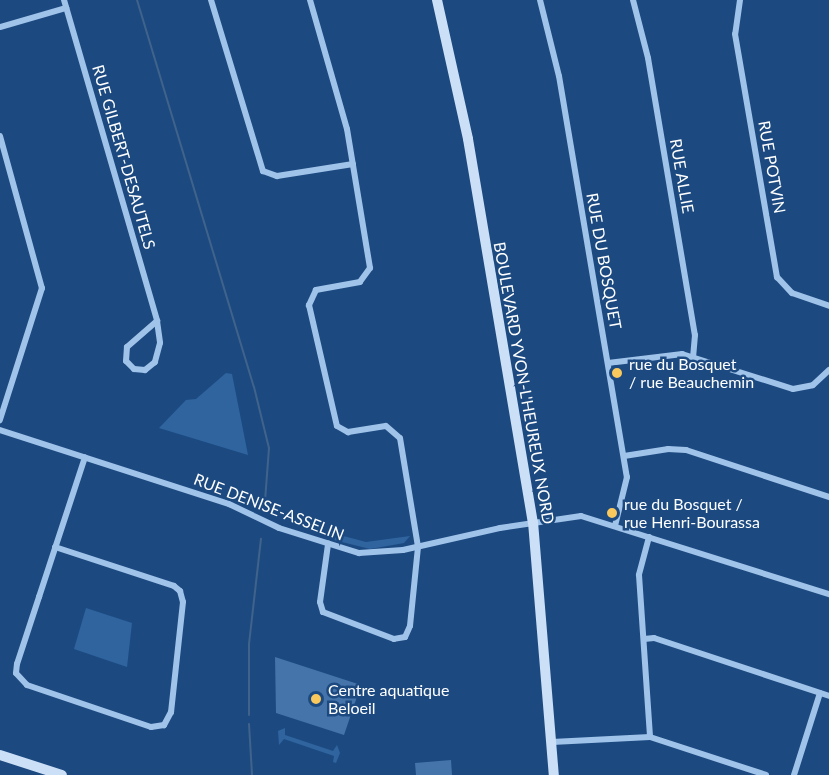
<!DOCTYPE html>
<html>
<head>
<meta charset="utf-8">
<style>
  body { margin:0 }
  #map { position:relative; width:829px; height:775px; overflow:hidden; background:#1c4a80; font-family:Lato,sans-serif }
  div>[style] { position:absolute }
  .green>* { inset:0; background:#2f649f }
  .stream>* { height:2px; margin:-1px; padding:0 1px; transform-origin:1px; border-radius:1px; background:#40638b }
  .building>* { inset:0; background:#4474aa }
  .street>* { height:6px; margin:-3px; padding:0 3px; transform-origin:3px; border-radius:3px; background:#a0c3ea }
  .secondary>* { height:10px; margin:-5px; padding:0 5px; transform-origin:5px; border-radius:5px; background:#cbdff7 }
  .dots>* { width:16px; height:16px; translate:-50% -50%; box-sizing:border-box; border:3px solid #1c4a80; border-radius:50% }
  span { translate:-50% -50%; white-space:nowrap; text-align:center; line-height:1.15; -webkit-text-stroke:5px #1c4a80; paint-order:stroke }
  .street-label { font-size:16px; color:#fff }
  .poi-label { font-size:16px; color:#fff }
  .left { translate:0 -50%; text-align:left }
</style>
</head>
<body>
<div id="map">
  <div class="green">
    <div style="clip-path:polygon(226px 373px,232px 374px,248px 455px,159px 428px,186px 400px,196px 399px)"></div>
    <div style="clip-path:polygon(336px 534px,366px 542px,410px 536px,404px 543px,370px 549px,334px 540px)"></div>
    <div style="clip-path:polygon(86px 608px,132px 623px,127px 667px,74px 649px)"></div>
    <div style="clip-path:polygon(285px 728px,285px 735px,333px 751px,337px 745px,340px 753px,336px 763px,333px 762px,334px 756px,284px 739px,279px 745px,278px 731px)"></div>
  </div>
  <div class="stream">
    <div style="left:137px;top:0;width:404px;rotate:73.2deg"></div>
    <div style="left:254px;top:387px;width:63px;rotate:76.2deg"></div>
    <div style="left:269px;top:448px;width:53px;rotate:94.3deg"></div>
    <div style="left:249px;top:715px;width:71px;rotate:-90deg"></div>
    <div style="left:249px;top:644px;width:106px;rotate:-83.5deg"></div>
    <div style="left:249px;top:724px;width:51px;rotate:86.6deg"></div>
  </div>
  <div class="building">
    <div style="clip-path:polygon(275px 657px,361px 685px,344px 735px,276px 713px)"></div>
    <div style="clip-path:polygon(451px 760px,452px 775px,416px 775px,415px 763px)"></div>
  </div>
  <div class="street">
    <div style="left:64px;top:0;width:334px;rotate:73.8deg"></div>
    <div style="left:211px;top:0;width:179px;rotate:73.1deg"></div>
    <div style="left:263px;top:171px;width:15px;rotate:20deg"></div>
    <div style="left:277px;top:176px;width:77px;rotate:-9deg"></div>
    <div style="left:310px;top:0;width:134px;rotate:74deg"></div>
    <div style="left:347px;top:129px;width:141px;rotate:80.6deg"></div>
    <div style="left:370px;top:268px;width:17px;rotate:126deg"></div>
    <div style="left:360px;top:282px;width:45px;rotate:169.7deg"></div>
    <div style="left:316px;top:290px;width:17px;rotate:115deg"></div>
    <div style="left:309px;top:305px;width:124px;rotate:77deg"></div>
    <div style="left:337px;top:426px;width:13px;rotate:29deg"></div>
    <div style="left:348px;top:432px;width:38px;rotate:-9deg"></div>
    <div style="left:386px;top:426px;width:18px;rotate:41deg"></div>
    <div style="left:400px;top:438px;width:110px;rotate:80.6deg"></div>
    <div style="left:418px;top:547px;width:79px;rotate:95.8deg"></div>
    <div style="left:410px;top:626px;width:12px;rotate:114deg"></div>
    <div style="left:405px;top:637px;width:11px;rotate:170deg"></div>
    <div style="left:394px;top:639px;width:76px;rotate:-159.2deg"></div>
    <div style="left:323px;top:612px;width:10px;rotate:-107deg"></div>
    <div style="left:320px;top:602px;width:59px;rotate:-82.1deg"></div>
    <div style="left:540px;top:0;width:78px;rotate:76deg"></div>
    <div style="left:559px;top:76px;width:407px;rotate:80.4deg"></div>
    <div style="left:627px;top:477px;width:50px;rotate:103.8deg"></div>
    <div style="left:633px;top:0;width:60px;rotate:75.5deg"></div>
    <div style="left:648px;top:58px;width:281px;rotate:80.4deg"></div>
    <div style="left:695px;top:335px;width:22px;rotate:95deg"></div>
    <div style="left:740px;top:0;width:34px;rotate:98deg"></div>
    <div style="left:735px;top:34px;width:247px;rotate:80.2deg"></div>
    <div style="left:777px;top:277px;width:22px;rotate:47deg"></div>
    <div style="left:792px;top:293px;width:39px;rotate:19deg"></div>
    <div style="left:0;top:27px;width:69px;rotate:-16.1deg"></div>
    <div style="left:0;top:136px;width:158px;rotate:74.6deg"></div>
    <div style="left:42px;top:288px;width:139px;rotate:107.7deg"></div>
    <div style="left:157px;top:321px;width:22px;rotate:82deg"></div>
    <div style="left:160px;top:343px;width:20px;rotate:105deg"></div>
    <div style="left:155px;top:362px;width:13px;rotate:141deg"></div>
    <div style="left:145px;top:370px;width:11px;rotate:-175deg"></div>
    <div style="left:134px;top:369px;width:11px;rotate:-135deg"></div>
    <div style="left:126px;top:361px;width:14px;rotate:-86deg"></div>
    <div style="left:127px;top:347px;width:40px;rotate:-41deg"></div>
    <div style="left:608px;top:363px;width:75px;rotate:-6.9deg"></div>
    <div style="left:682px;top:354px;width:116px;rotate:17.5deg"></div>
    <div style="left:793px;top:389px;width:20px;rotate:-11deg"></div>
    <div style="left:813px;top:385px;width:22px;rotate:-43deg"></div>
    <div style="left:0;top:430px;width:241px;rotate:17.9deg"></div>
    <div style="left:229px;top:504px;width:55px;rotate:25.6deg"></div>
    <div style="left:279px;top:528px;width:84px;rotate:17.4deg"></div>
    <div style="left:359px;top:553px;width:44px;rotate:-3.9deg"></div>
    <div style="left:403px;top:550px;width:99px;rotate:-12.8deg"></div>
    <div style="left:500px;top:528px;width:82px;rotate:-8.4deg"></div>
    <div style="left:581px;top:516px;width:260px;rotate:17.5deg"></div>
    <div style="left:624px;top:456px;width:45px;rotate:-9deg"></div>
    <div style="left:668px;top:449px;width:18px;rotate:3deg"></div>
    <div style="left:686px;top:450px;width:151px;rotate:18.2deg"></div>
    <div style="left:649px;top:537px;width:39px;rotate:105deg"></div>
    <div style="left:639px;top:575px;width:162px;rotate:86.1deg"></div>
    <div style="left:55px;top:547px;width:125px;rotate:18.1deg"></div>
    <div style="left:174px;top:586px;width:8px;rotate:40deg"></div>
    <div style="left:180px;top:591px;width:11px;rotate:75deg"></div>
    <div style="left:183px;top:602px;width:111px;rotate:96.2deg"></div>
    <div style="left:171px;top:712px;width:15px;rotate:118deg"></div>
    <div style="left:164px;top:725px;width:13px;rotate:171deg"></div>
    <div style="left:151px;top:727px;width:131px;rotate:-161.3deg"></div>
    <div style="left:27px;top:685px;width:16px;rotate:-133deg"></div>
    <div style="left:16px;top:673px;width:9px;rotate:-84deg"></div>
    <div style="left:17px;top:664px;width:71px;rotate:-71.8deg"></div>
    <div style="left:39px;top:597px;width:147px;rotate:-71.8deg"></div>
    <div style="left:644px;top:639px;width:10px;rotate:-6deg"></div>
    <div style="left:654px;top:638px;width:184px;rotate:18.3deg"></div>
    <div style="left:552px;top:742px;width:98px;rotate:-2.9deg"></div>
    <div style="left:650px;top:737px;width:122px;rotate:18.1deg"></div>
    <div style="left:794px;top:775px;width:86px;rotate:-72.4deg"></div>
  </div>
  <div class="secondary">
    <div style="left:437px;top:0;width:142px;rotate:77.4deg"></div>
    <div style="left:468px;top:139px;width:388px;rotate:80.4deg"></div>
    <div style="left:533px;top:522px;width:254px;rotate:85.3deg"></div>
    <div style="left:0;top:755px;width:65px;rotate:17.9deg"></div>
  </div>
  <div class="dots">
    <div style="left:617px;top:373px;background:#fac95d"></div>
    <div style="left:612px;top:513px;background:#fac95d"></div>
    <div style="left:316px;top:699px;background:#fac95d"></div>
  </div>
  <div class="street-label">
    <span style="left:124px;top:157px;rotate:74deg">RUE GILBERT-DESAUTELS</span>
    <span style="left:772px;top:167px;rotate:80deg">RUE POTVIN</span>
    <span style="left:682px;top:176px;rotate:80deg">RUE ALLIE</span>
    <span style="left:604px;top:261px;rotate:80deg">RUE DU BOSQUET</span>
    <span style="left:524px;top:383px;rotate:80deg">BOULEVARD YVON-L'HEUREUX NORD</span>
    <span style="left:269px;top:507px;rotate:21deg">RUE DENISE-ASSELIN</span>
  </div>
  <div class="poi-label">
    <span class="left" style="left:629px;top:373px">rue du Bosquet<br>/ rue Beauchemin</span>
    <span class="left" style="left:624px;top:513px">rue du Bosquet /<br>rue Henri-Bourassa</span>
    <span class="left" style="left:328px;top:699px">Centre aquatique<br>Beloeil</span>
  </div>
</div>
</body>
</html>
